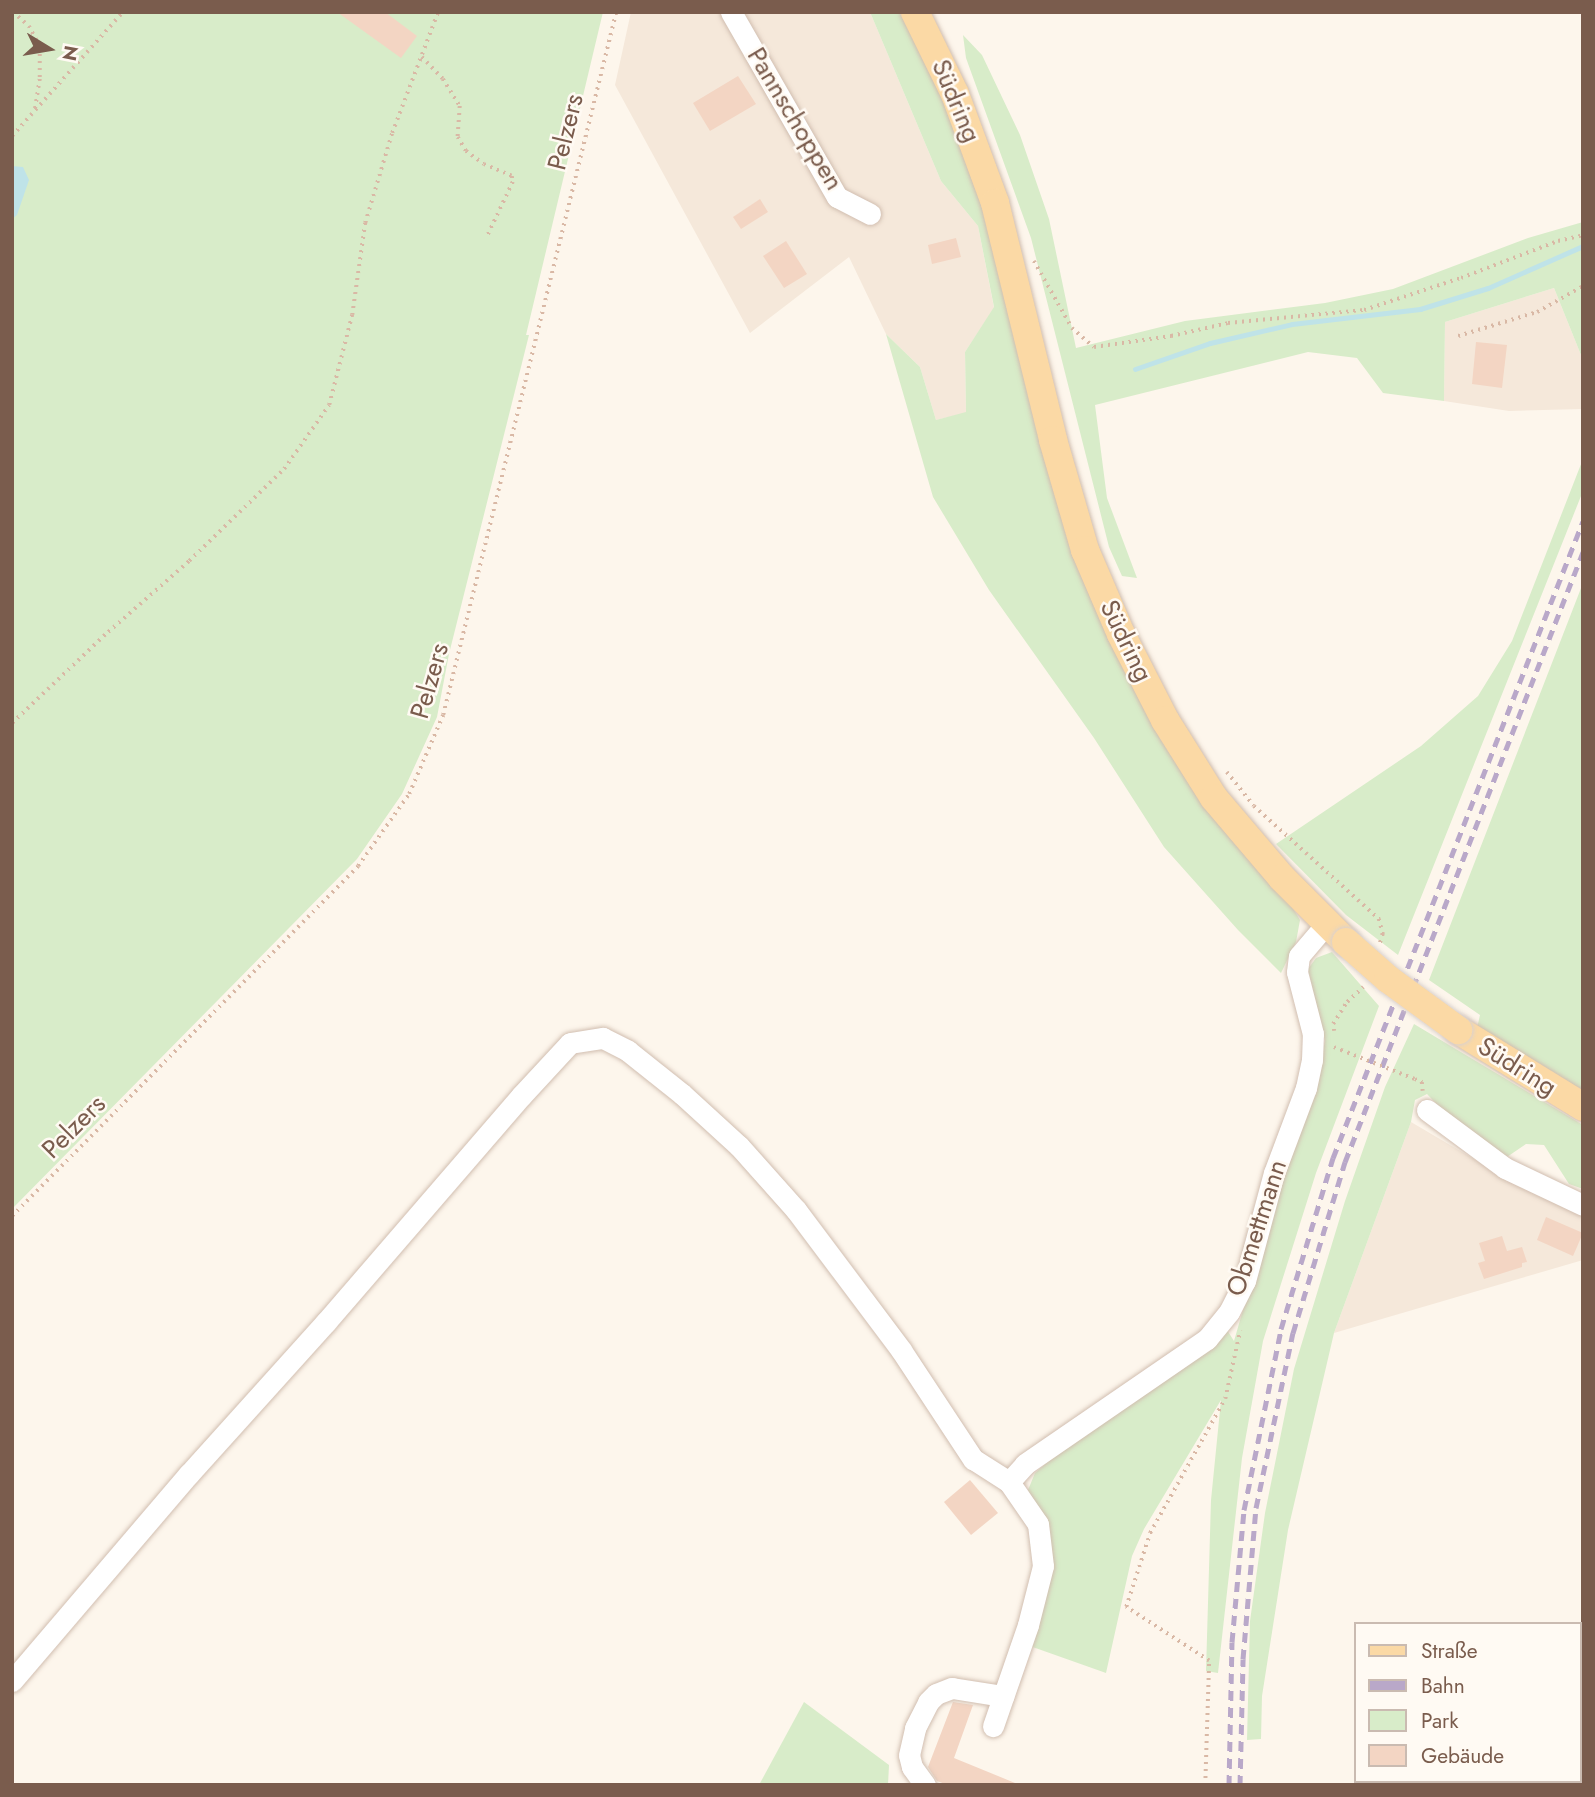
<!DOCTYPE html>
<html>
<head>
<meta charset="utf-8">
<style>
  body { margin:0 }
  #map { position:relative; width:1595px; height:1797px; overflow:hidden; background:#fdf6ec; font-family:Jost,sans-serif }
  div>[style] { position:absolute }
  .residential>* { inset:0; background:#f5e8da }
  .green>* { inset:0; background:#d8ecc9 }
  .water>* { inset:0; background:#bfe3e8 }
  .stream>* { height:5px; margin:-2.5px; padding:0 2.5px; transform-origin:2.5px; border-radius:2.5px; background:#bfe3e8 }
  .building>* { inset:0; background:#f3d5c3 }
  .path>* { height:3.5px; margin-top:-1.75px; transform-origin:0; background:repeating-linear-gradient(90deg,#d9b8a5 0 2px,transparent 0 7px) }
  .roads { filter:drop-shadow(0 0 2px #d1beb0) drop-shadow(0 0 2px #d1beb0) }
  .minor>* { height:21px; margin:-10.5px; padding:0 10.5px; transform-origin:10.5px; border-radius:10.5px; background:#fff }
  .major>* { height:28px; margin:-14px; padding:0 14px; transform-origin:14px; border-radius:14px; background:#fbd9a5 }
  .rail>* { height:5px; margin-top:-2.5px; transform-origin:0; background:repeating-linear-gradient(90deg,#b9a8c9 0 10px,transparent 0 17px) }
  .path-bridge>* { height:3.5px; margin-top:-1.75px; transform-origin:0; background:repeating-linear-gradient(90deg,#d9b8a5 0 2px,transparent 0 7px) }
  .bridges { filter:drop-shadow(0 0 2px #dad1cd) drop-shadow(0 0 2px #dad1cd) }
  .major-bridge>* { height:28px; margin:-14px; padding:0 14px; transform-origin:14px; border-radius:14px; background:#fbd9a5 }
  span { translate:-50% -50%; white-space:nowrap; text-align:center; line-height:1.15; -webkit-text-stroke:5px #fffaf3; paint-order:stroke }
  .street-label { font-size:26px; color:#7a5c4d }
  .frame { position:absolute; inset:0; border:14px solid #7a5c4d; pointer-events:none }
  .legend { position:absolute; left:1354px; top:1622px; width:228px; height:161px; box-sizing:border-box; background:#fffaf3; border:2px solid #cabbb1; margin:0; padding:9px 12px; list-style:none; font-size:21px; color:#7a5c4d }
  .legend li { display:flex; align-items:center; gap:14px; height:35px }
  .legend b { width:35px; border:2px solid #cabbb1 }
  .north { position:absolute; left:14px; top:14px; width:70px; height:70px; -webkit-text-stroke:5px #fffaf3; paint-order:stroke; rotate:101deg; font-size:19px; font-weight:700; line-height:28px; text-align:center; color:#7a5c4d }
  .north::after { content:''; display:block; margin:auto; width:24px; height:32px; background:#7a5c4d; clip-path:polygon(50% 0,100% 100%,50% 72%,0 100%) }
</style>
</head>
<body>
<div id="map">
  <div class="residential">
    <div style="clip-path:polygon(631px 12px,870px 12px,941px 181px,978px 226px,994px 308px,965px 352px,966px 413px,936px 420px,920px 367px,886px 334px,849px 257px,750px 333px,615px 85px)"></div>
    <div style="clip-path:polygon(1554px 288px,1583px 360px,1583px 409px,1509px 411px,1444px 401px,1445px 322px)"></div>
    <div style="clip-path:polygon(1411px 1122px,1501px 1175px,1583px 1215px,1583px 1260px,1334px 1333px)"></div>
  </div>
  <div class="green">
    <div style="clip-path:polygon(12px 12px,603px 12px,526px 335px,529px 335px,449px 654px,437px 717px,402px 794px,357px 859px,12px 1209px)"></div>
    <div style="clip-path:polygon(870px 12px,899px 12px,930px 68px,979px 188px,1074px 549px,1300px 920px,1296px 942px,1281px 973px,1238px 930px,1164px 847px,1094px 738px,989px 590px,933px 497px,886px 334px,920px 367px,936px 420px,966px 412px,965px 352px,994px 307px,978px 226px,941px 181px)"></div>
    <div style="clip-path:polygon(963px 35px,982px 55px,1020px 135px,1049px 219px,1076px 348px,1185px 321px,1325px 303px,1393px 289px,1528px 238px,1583px 222px,1583px 360px,1554px 288px,1445px 322px,1444px 401px,1383px 393px,1357px 358px,1308px 352px,1095px 405px,1107px 498px,1137px 578px,1122px 576px,1109px 547px,1031px 238px,966px 58px)"></div>
    <div style="clip-path:polygon(1583px 459px,1583px 491px,1398px 955px,1346px 915px,1276px 844px,1421px 746px,1478px 696px,1512px 641px)"></div>
    <div style="clip-path:polygon(1583px 583px,1583px 1094px,1477px 1028px,1480px 1015px,1429px 980px)"></div>
    <div style="clip-path:polygon(1332px 952px,1379px 1006px,1316px 1173px,1263px 1341px,1242px 1458px,1218px 1673px,1206px 1671px,1211px 1500px,1221px 1400px,1144px 1529px,1132px 1556px,1106px 1673px,1027px 1645px,1041px 1607px,1035px 1507px,1028px 1490px,1035px 1473px,1065px 1447px,1227px 1330px,1234px 1341px,1285px 1165px,1314px 1093px,1325px 1041px,1308px 969px,1316px 958px)"></div>
    <div style="clip-path:polygon(1414px 1024px,1583px 1125px,1583px 1189px,1569px 1184px,1544px 1145px,1526px 1144px,1504px 1159px,1454px 1122px,1427px 1094px,1415px 1100px,1411px 1122px,1334px 1333px,1288px 1530px,1262px 1696px,1261px 1739px,1247px 1740px,1250px 1621px,1265px 1513px,1294px 1369px,1345px 1201px,1385px 1087px)"></div>
    <div style="clip-path:polygon(804px 1702px,889px 1765px,888px 1785px,759px 1785px)"></div>
  </div>
  <div class="water">
    <div style="clip-path:polygon(12px 166px,23px 167px,29px 180px,17px 215px,12px 219px)"></div>
  </div>
  <div class="stream">
    <div style="left:1135px;top:369px;width:79px;rotate:-19.1deg"></div>
    <div style="left:1210px;top:343px;width:84px;rotate:-13deg"></div>
    <div style="left:1292px;top:324px;width:129px;rotate:-6.7deg"></div>
    <div style="left:1420px;top:309px;width:71px;rotate:-17.2deg"></div>
    <div style="left:1488px;top:288px;width:104px;rotate:-23.9deg"></div>
  </div>
  <div class="building">
    <div style="clip-path:polygon(337px 12px,385px 12px,417px 36px,401px 58px)"></div>
    <div style="clip-path:polygon(738px 76px,756px 104px,710px 131px,693px 103px)"></div>
    <div style="clip-path:polygon(760px 199px,768px 212px,741px 229px,733px 217px)"></div>
    <div style="clip-path:polygon(956px 238px,961px 257px,932px 264px,928px 245px)"></div>
    <div style="clip-path:polygon(786px 241px,807px 274px,784px 288px,763px 256px)"></div>
    <div style="clip-path:polygon(1476px 342px,1507px 345px,1502px 388px,1472px 384px)"></div>
    <div style="clip-path:polygon(1546px 1217px,1583px 1233px,1573px 1256px,1537px 1240px)"></div>
    <div style="clip-path:polygon(1502px 1236px,1507px 1251px,1522px 1247px,1527px 1262px,1522px 1263px,1522px 1267px,1484px 1279px,1478px 1263px,1485px 1261px,1479px 1243px)"></div>
    <div style="clip-path:polygon(970px 1480px,998px 1513px,971px 1535px,944px 1502px)"></div>
    <div style="clip-path:polygon(953px 1702px,973px 1705px,954px 1758px,1020px 1785px,948px 1785px,937px 1781px,928px 1767px)"></div>
  </div>
  <div class="path">
    <div style="left:13px;top:12px;width:21px;rotate:41deg"></div>
    <div style="left:29px;top:26px;width:24px;rotate:62deg"></div>
    <div style="left:40px;top:47px;width:32px;rotate:90deg"></div>
    <div style="left:40px;top:79px;width:30px;rotate:99deg"></div>
    <div style="left:422px;top:57px;width:30px;rotate:46deg"></div>
    <div style="left:443px;top:79px;width:32px;rotate:58deg"></div>
    <div style="left:460px;top:106px;width:31px;rotate:94deg"></div>
    <div style="left:458px;top:137px;width:16px;rotate:60deg"></div>
    <div style="left:466px;top:151px;width:22px;rotate:36deg"></div>
    <div style="left:484px;top:164px;width:30px;rotate:23deg"></div>
    <div style="left:512px;top:176px;width:6px;rotate:81deg"></div>
    <div style="left:513px;top:182px;width:59px;rotate:115.3deg"></div>
    <div style="left:12px;top:136px;width:166px;rotate:-48.2deg"></div>
    <div style="left:1034px;top:261px;width:77px;rotate:60.4deg"></div>
    <div style="left:1072px;top:328px;width:29px;rotate:41deg"></div>
    <div style="left:1094px;top:347px;width:78px;rotate:-8.1deg"></div>
    <div style="left:1171px;top:336px;width:58px;rotate:-12.8deg"></div>
    <div style="left:1228px;top:323px;width:137px;rotate:-5.5deg"></div>
    <div style="left:1364px;top:310px;width:102px;rotate:-18.3deg"></div>
    <div style="left:1461px;top:278px;width:104px;rotate:-20.9deg"></div>
    <div style="left:1558px;top:241px;width:26px;rotate:-13deg"></div>
    <div style="left:1458px;top:336px;width:83px;rotate:-16.9deg"></div>
    <div style="left:1537px;top:312px;width:53px;rotate:-29.5deg"></div>
    <div style="left:12px;top:723px;width:132px;rotate:-43.5deg"></div>
    <div style="left:108px;top:632px;width:108px;rotate:-41.2deg"></div>
    <div style="left:189px;top:561px;width:132px;rotate:-44.1deg"></div>
    <div style="left:284px;top:469px;width:78px;rotate:-54.9deg"></div>
    <div style="left:329px;top:405px;width:93px;rotate:-75.7deg"></div>
    <div style="left:352px;top:315px;width:93px;rotate:-82deg"></div>
    <div style="left:365px;top:223px;width:94px;rotate:-73.3deg"></div>
    <div style="left:392px;top:133px;width:129px;rotate:-69.2deg"></div>
    <div style="left:1227px;top:772px;width:43px;rotate:51.5deg"></div>
    <div style="left:1254px;top:806px;width:169px;rotate:42.1deg"></div>
    <div style="left:1379px;top:919px;width:16px;rotate:75deg"></div>
    <div style="left:1383px;top:934px;width:10px;rotate:107deg"></div>
    <div style="left:1334px;top:1031px;width:7px;rotate:-98deg"></div>
    <div style="left:1333px;top:1024px;width:26px;rotate:-58deg"></div>
    <div style="left:1347px;top:1002px;width:22px;rotate:-43deg"></div>
    <div style="left:1334px;top:1047px;width:8px;rotate:23deg"></div>
    <div style="left:1415px;top:1079px;width:8px;rotate:23deg"></div>
    <div style="left:1422px;top:1082px;width:9px;rotate:84deg"></div>
    <div style="left:12px;top:1216px;width:492px;rotate:-45.3deg"></div>
    <div style="left:358px;top:866px;width:88px;rotate:-54.7deg"></div>
    <div style="left:409px;top:794px;width:86px;rotate:-66.7deg"></div>
    <div style="left:443px;top:715px;width:724px;rotate:-76.17deg"></div>
    <div style="left:1205px;top:1785px;width:124px;rotate:-88.2deg"></div>
    <div style="left:1209px;top:1661px;width:99px;rotate:-147deg"></div>
    <div style="left:1126px;top:1607px;width:78px;rotate:-72deg"></div>
    <div style="left:1150px;top:1533px;width:154px;rotate:-60.8deg"></div>
    <div style="left:1225px;top:1399px;width:70px;rotate:-77.6deg"></div>
  </div>
  <div class="roads">
    <div class="minor">
      <div style="left:731px;top:12px;width:213px;rotate:60.2deg"></div>
      <div style="left:837px;top:197px;width:37px;rotate:27deg"></div>
      <div style="left:1427px;top:1110px;width:97px;rotate:36.6deg"></div>
      <div style="left:1505px;top:1168px;width:86px;rotate:25.4deg"></div>
      <div style="left:1009px;top:1482px;width:24px;rotate:-48deg"></div>
      <div style="left:1025px;top:1464px;width:221px;rotate:-34.5deg"></div>
      <div style="left:1207px;top:1339px;width:35px;rotate:-51deg"></div>
      <div style="left:1229px;top:1312px;width:35px;rotate:-63deg"></div>
      <div style="left:1245px;top:1281px;width:112px;rotate:-75deg"></div>
      <div style="left:1274px;top:1173px;width:91px;rotate:-69.4deg"></div>
      <div style="left:1306px;top:1088px;width:29px;rotate:-78deg"></div>
      <div style="left:1312px;top:1060px;width:26px;rotate:-88deg"></div>
      <div style="left:1313px;top:1034px;width:64px;rotate:-104.5deg"></div>
      <div style="left:1297px;top:972px;width:16px;rotate:-83deg"></div>
      <div style="left:1299px;top:956px;width:43px;rotate:-49.7deg"></div>
      <div style="left:12px;top:1681px;width:272px;rotate:-49.5deg"></div>
      <div style="left:189px;top:1474px;width:205px;rotate:-48deg"></div>
      <div style="left:326px;top:1322px;width:298px;rotate:-49.2deg"></div>
      <div style="left:521px;top:1096px;width:72px;rotate:-47.2deg"></div>
      <div style="left:570px;top:1043px;width:33px;rotate:-9deg"></div>
      <div style="left:603px;top:1038px;width:28px;rotate:27deg"></div>
      <div style="left:628px;top:1051px;width:69px;rotate:38.5deg"></div>
      <div style="left:682px;top:1094px;width:77px;rotate:42.4deg"></div>
      <div style="left:739px;top:1146px;width:86px;rotate:48.3deg"></div>
      <div style="left:796px;top:1210px;width:175px;rotate:53.1deg"></div>
      <div style="left:901px;top:1350px;width:131px;rotate:56.6deg"></div>
      <div style="left:973px;top:1459px;width:43px;rotate:32.6deg"></div>
      <div style="left:1009px;top:1482px;width:51px;rotate:55.4deg"></div>
      <div style="left:1038px;top:1524px;width:42px;rotate:83.2deg"></div>
      <div style="left:1043px;top:1566px;width:61px;rotate:104.3deg"></div>
      <div style="left:1028px;top:1625px;width:107px;rotate:109.1deg"></div>
      <div style="left:925px;top:1785px;width:22px;rotate:-126deg"></div>
      <div style="left:912px;top:1767px;width:12px;rotate:-104deg"></div>
      <div style="left:909px;top:1755px;width:28px;rotate:-77deg"></div>
      <div style="left:915px;top:1728px;width:29px;rotate:-63deg"></div>
      <div style="left:928px;top:1702px;width:11px;rotate:-45deg"></div>
      <div style="left:936px;top:1694px;width:17px;rotate:-21deg"></div>
      <div style="left:952px;top:1688px;width:52px;rotate:8.9deg"></div>
    </div>
    <div class="major">
      <div style="left:915px;top:12px;width:91px;rotate:64deg"></div>
      <div style="left:955px;top:94px;width:116px;rotate:69.8deg"></div>
      <div style="left:995px;top:203px;width:244px;rotate:76.2deg"></div>
      <div style="left:1053px;top:440px;width:115px;rotate:73.8deg"></div>
      <div style="left:1085px;top:550px;width:91px;rotate:66.8deg"></div>
      <div style="left:1121px;top:634px;width:97px;rotate:62.9deg"></div>
      <div style="left:1165px;top:720px;width:92px;rotate:57.9deg"></div>
      <div style="left:1214px;top:798px;width:105px;rotate:49.6deg"></div>
      <div style="left:1282px;top:878px;width:91px;rotate:45deg"></div>
      <div style="left:1458px;top:1030px;width:147px;rotate:31.6deg"></div>
    </div>
  </div>
  <div class="rail">
    <div style="left:1229px;top:1785px;width:143px;rotate:-88.8deg"></div>
    <div style="left:1232px;top:1642px;width:133px;rotate:-84.8deg"></div>
    <div style="left:1244px;top:1510px;width:185px;rotate:-78.4deg"></div>
    <div style="left:1281px;top:1329px;width:179px;rotate:-73.1deg"></div>
    <div style="left:1333px;top:1158px;width:684px;rotate:-68.57deg"></div>
    <div style="left:1240px;top:1785px;width:126px;rotate:-88.6deg"></div>
    <div style="left:1243px;top:1659px;width:152px;rotate:-85.1deg"></div>
    <div style="left:1256px;top:1508px;width:179px;rotate:-78.1deg"></div>
    <div style="left:1293px;top:1333px;width:179px;rotate:-73.1deg"></div>
    <div style="left:1345px;top:1162px;width:655px;rotate:-68.69deg"></div>
  </div>
  <div class="path-bridge">
    <div style="left:1341px;top:1050px;width:79px;rotate:21.4deg"></div>
  </div>
  <div class="bridges">
    <div class="major-bridge">
      <div style="left:1346px;top:942px;width:56px;rotate:41.4deg"></div>
      <div style="left:1388px;top:979px;width:87px;rotate:36.1deg"></div>
    </div>
  </div>
  <div class="street-label">
    <span style="left:956px;top:101px;rotate:67deg">Südring</span>
    <span style="left:795px;top:119px;rotate:59deg">Pannschoppen</span>
    <span style="left:566px;top:132px;rotate:-76deg">Pelzers</span>
    <span style="left:1126px;top:641px;rotate:64deg">Südring</span>
    <span style="left:430px;top:681px;rotate:-74deg">Pelzers</span>
    <span style="left:1517px;top:1067px;rotate:32deg">Südring</span>
    <span style="left:74px;top:1127px;rotate:-45deg">Pelzers</span>
    <span style="left:1257px;top:1228px;rotate:-72deg">Obmettmann</span>
  </div>
  <div class="frame"></div>
  <ul class="legend">
  <li><b style="height:9px;background:#fbd9a5"></b>Straße</li>
  <li><b style="height:9px;background:#b9a8c9"></b>Bahn</li>
  <li><b style="height:19px;background:#d8ecc9"></b>Park</li>
  <li><b style="height:19px;background:#f3d5c3"></b>Gebäude</li>
  </ul>
  <div class="north">N</div>
</div>
</body>
</html>
